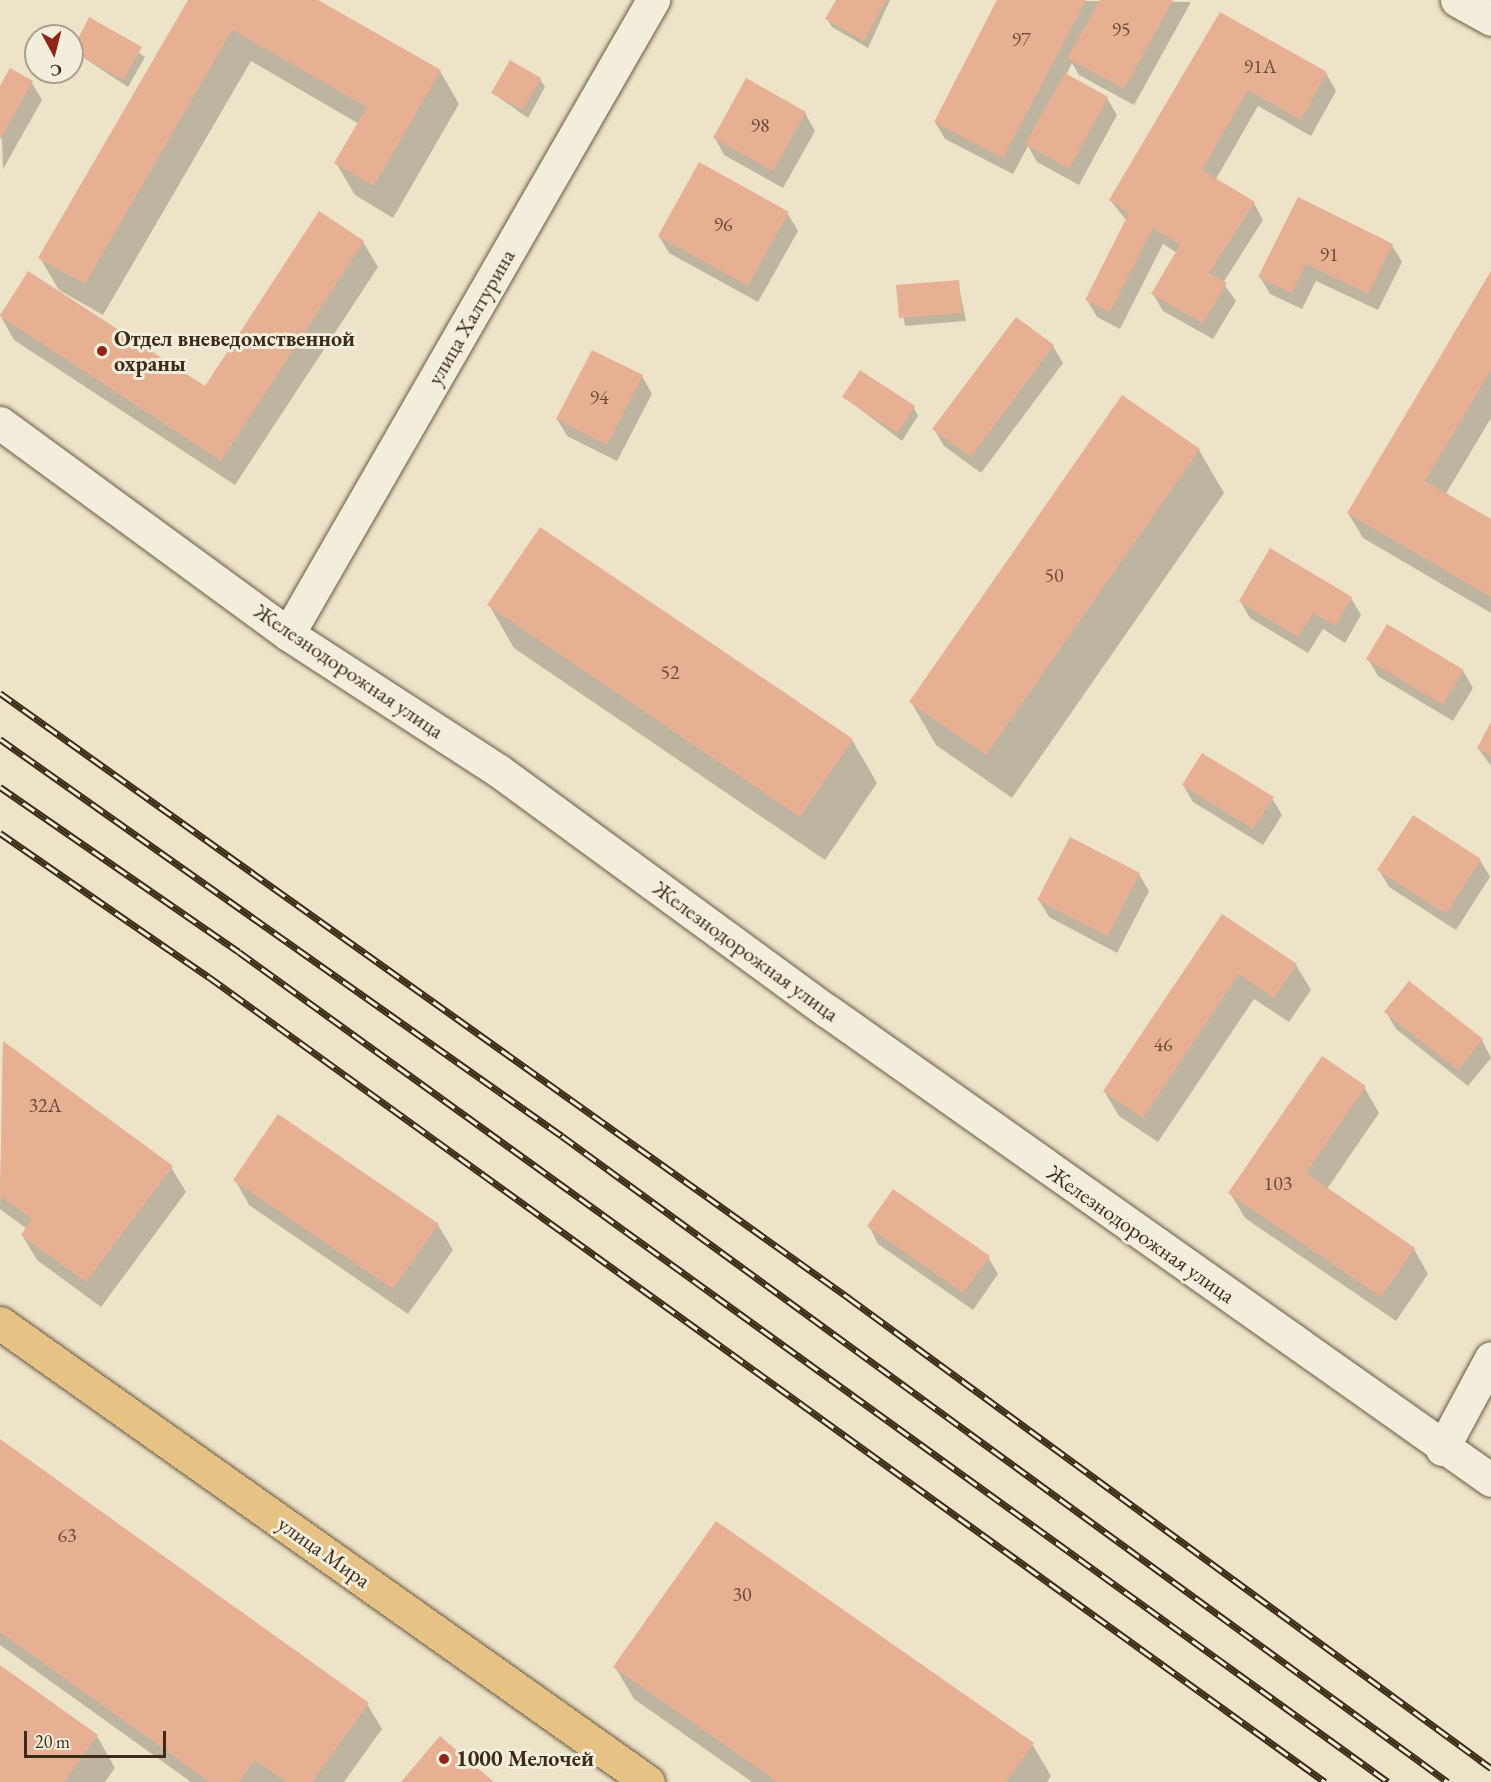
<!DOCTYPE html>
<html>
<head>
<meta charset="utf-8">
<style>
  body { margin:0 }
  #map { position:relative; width:1491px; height:1782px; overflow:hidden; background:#ede3c8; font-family:"EB Garamond",serif }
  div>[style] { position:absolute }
  .shadow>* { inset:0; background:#0003 }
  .building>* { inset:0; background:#e7b092 }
  .roads { filter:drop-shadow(0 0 2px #685a43) drop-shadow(0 0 2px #685a43) }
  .street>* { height:33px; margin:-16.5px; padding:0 16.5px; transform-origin:16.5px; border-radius:16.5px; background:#f3eddb }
  .secondary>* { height:33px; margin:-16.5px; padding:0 16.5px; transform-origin:16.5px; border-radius:16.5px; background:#f3eddb }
  .primary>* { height:33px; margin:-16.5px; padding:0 16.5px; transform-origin:16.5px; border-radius:16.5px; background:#e6c284 }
  .rail>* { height:7px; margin-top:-3.5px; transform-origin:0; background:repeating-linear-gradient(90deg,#f3eddb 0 14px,#3c2c17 0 28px); box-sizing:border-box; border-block:2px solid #3c2c17 }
  .dots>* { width:16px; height:16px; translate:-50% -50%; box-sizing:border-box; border:3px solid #f3eddb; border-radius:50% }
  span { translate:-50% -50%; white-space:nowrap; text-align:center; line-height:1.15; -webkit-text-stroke:6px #f3eddb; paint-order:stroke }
  .number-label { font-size:20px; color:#674d36 }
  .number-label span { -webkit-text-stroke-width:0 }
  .street-label { font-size:22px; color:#3c2c17 }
  .poi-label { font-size:22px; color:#3c2c17; font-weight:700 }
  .left { translate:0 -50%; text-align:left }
  .north { position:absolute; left:24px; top:24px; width:60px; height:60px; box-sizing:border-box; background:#f3eddb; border:2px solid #aaa08d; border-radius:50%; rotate:173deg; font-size:16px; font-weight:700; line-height:24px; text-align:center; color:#3c2c17 }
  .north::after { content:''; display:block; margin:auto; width:21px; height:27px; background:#8f2418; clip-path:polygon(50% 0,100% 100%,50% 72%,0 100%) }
  .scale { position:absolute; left:24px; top:1731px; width:142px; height:27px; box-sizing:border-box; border:3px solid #3c2c17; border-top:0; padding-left:8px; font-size:18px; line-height:21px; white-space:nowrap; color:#3c2c17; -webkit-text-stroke:4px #f3eddb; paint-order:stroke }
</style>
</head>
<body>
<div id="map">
  <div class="shadow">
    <div style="clip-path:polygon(189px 0,315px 0,440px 71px,459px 104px,393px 218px,355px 195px,336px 163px,359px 124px,251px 61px,103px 315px,59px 290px,40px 258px)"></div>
    <div style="clip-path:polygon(838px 0,890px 0,868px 48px,832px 27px,827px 19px)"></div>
    <div style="clip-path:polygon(998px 0,1191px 2px,1134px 105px,1079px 75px,1072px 63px,1066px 75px,1107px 98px,1117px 115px,1079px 185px,1037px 162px,1028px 146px,1013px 174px,945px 139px,935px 122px)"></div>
    <div style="clip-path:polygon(1220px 14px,1326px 73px,1336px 91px,1311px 136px,1258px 106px,1216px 179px,1254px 203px,1263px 220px,1223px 283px,1236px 301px,1213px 339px,1163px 311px,1153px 294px,1177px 253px,1163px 244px,1120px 329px,1097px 317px,1087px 300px,1127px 221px,1110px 200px)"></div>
    <div style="clip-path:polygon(89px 19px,145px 57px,128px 87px,72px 50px)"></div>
    <div style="clip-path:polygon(540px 79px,545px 87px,528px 118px,493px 93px)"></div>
    <div style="clip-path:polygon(32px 83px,42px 100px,3px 169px,0 89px)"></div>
    <div style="clip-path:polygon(805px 113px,815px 131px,783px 188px,724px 155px,715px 138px)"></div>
    <div style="clip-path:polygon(1299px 199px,1392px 245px,1402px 262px,1378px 310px,1316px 281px,1302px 309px,1270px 294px,1260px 277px)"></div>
    <div style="clip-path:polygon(788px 214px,798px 231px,758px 302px,669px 253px,659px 236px)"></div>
    <div style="clip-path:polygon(363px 242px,378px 267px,235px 485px,14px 340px,0 315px,28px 273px,205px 388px)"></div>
    <div style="clip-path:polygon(1491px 274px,1491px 418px,1445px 495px,1491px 521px,1491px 613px,1363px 538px,1348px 513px)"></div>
    <div style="clip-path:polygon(958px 282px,966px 321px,905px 326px,898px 287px)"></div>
    <div style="clip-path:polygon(1053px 346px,1063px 363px,981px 473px,944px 446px,934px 429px)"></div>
    <div style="clip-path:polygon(642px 376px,652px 394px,617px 461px,567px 436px,557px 419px)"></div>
    <div style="clip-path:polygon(844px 397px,914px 408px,918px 416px,902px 441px)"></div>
    <div style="clip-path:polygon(1199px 450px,1224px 493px,1012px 798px,936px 745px,911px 702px)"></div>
    <div style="clip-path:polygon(1271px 550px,1351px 598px,1361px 615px,1345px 643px,1323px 629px,1308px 653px,1250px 618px,1240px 601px)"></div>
    <div style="clip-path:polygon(489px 605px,852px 740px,877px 783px,825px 860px,514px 648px)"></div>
    <div style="clip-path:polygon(1368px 659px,1463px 671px,1473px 688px,1453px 721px,1378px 676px)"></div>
    <div style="clip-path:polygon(1491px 725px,1491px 766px,1478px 748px)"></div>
    <div style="clip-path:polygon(1183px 785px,1272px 798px,1282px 815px,1263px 845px,1193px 802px)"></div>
    <div style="clip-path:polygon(1480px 860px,1490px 877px,1456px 930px,1389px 887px,1379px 870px)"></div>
    <div style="clip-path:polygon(1139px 874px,1149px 891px,1117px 953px,1049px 917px,1039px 900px)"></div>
    <div style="clip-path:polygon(1222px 916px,1296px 965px,1311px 990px,1289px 1022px,1254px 999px,1158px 1142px,1119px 1116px,1104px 1091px)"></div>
    <div style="clip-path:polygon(1386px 1012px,1482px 1040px,1491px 1058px,1468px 1086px,1396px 1029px)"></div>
    <div style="clip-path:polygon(3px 1043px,171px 1167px,186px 1192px,101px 1307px,37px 1260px,22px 1235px,27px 1229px,0 1209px)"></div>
    <div style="clip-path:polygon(1364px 1087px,1379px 1113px,1327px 1189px,1414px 1249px,1428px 1274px,1396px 1321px,1245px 1218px,1230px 1193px)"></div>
    <div style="clip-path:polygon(235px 1180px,438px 1225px,453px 1250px,408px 1314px,249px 1205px)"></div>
    <div style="clip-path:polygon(869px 1226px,988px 1257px,998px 1274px,973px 1310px,878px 1244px)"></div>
    <div style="clip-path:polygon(0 1441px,367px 1704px,382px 1729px,344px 1782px,191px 1782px,0 1645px)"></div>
    <div style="clip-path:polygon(0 1667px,97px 1736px,115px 1768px,105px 1782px,0 1782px)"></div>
    <div style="clip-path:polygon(615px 1667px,1032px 1744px,1051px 1776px,1047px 1782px,752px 1782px,634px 1699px)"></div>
  </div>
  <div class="building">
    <div style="clip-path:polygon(188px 0,318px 0,441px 70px,374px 186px,334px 163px,367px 107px,232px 30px,85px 284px,38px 258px)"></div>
    <div style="clip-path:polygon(836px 0,886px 0,864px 41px,825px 19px)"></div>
    <div style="clip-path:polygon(997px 0,1086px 0,1003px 158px,934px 122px)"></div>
    <div style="clip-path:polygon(1100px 0,1173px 0,1124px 89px,1067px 58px)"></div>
    <div style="clip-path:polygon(1220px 12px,1327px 72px,1301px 120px,1248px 90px,1202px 170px,1255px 202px,1209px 273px,1227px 283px,1203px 323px,1151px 294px,1180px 245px,1153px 228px,1110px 312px,1085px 300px,1129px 213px,1109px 200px)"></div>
    <div style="clip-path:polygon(89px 17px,142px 47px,123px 80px,72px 51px)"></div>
    <div style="clip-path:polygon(510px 60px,541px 78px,523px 110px,491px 93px)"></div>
    <div style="clip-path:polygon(10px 68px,33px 81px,0 140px,0 86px)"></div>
    <div style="clip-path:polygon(1065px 73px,1108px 97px,1069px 169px,1025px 144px)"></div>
    <div style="clip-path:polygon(746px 78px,806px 112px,773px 171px,713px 138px)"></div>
    <div style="clip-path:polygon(699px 162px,789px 212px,748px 286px,658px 236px)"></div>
    <div style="clip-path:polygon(1298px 197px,1393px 244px,1368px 294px,1306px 264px,1292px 293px,1258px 277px)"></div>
    <div style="clip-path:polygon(319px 211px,364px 241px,221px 461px,0 316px,28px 271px,205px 386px)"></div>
    <div style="clip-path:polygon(1491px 271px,1491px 370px,1425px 481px,1491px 519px,1491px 597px,1347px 513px)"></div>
    <div style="clip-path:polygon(959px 280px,962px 313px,899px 318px,896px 285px)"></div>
    <div style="clip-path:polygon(1016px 317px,1054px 345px,971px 457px,932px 429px)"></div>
    <div style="clip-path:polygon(592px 350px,643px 375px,607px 445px,556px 419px)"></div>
    <div style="clip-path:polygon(860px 370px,915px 406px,897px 433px,842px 397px)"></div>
    <div style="clip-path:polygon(1122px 395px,1200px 449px,986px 755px,909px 702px)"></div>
    <div style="clip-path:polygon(540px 527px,853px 739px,800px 817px,487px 605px)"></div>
    <div style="clip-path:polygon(1270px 548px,1352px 597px,1335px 626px,1313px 613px,1298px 637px,1239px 601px)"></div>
    <div style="clip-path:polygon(1387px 624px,1464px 670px,1443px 705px,1366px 659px)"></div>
    <div style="clip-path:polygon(1491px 722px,1491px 756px,1477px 748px)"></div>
    <div style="clip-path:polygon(1202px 753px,1274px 797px,1253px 829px,1182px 785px)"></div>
    <div style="clip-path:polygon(1413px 815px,1481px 859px,1446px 914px,1377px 870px)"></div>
    <div style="clip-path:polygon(1070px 837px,1140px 873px,1108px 936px,1037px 900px)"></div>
    <div style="clip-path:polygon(1222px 914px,1297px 964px,1274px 998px,1239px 974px,1143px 1118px,1103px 1091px)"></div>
    <div style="clip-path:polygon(1409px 981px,1483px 1039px,1458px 1070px,1384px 1012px)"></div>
    <div style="clip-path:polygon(3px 1041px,173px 1166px,86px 1282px,21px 1235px,32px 1219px,0 1196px)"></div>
    <div style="clip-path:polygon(1322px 1056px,1366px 1086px,1306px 1173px,1415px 1248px,1381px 1297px,1228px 1193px)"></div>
    <div style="clip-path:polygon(278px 1114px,439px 1224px,393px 1289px,233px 1180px)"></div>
    <div style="clip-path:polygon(893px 1189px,990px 1256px,963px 1293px,867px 1226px)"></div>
    <div style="clip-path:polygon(0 1439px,369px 1703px,312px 1782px,286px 1782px,255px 1760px,239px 1782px,210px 1782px,0 1632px)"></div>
    <div style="clip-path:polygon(716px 1521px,1034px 1743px,1006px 1782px,778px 1782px,613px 1667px)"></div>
    <div style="clip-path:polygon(0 1665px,98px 1735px,64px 1782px,0 1782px)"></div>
    <div style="clip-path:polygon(440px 1736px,494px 1782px,401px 1782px)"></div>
  </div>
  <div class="roads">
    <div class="street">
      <div style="left:0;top:423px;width:357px;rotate:36.2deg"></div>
      <div style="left:288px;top:634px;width:252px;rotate:33deg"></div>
      <div style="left:499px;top:771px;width:405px;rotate:36.2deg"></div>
      <div style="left:826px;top:1010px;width:814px;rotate:35.25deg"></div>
      <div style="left:288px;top:634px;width:732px;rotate:-60.07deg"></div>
      <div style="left:1442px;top:1449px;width:103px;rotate:-61.7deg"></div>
    </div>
    <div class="secondary">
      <div style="left:1457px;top:0;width:39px;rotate:29deg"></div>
    </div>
    <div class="primary">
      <div style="left:0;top:1323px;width:794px;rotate:35.31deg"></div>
    </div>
  </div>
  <div class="rail">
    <div style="left:0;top:693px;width:1043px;rotate:35.47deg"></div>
    <div style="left:849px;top:1298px;width:796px;rotate:36.21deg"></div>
    <div style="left:0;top:739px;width:688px;rotate:35.24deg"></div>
    <div style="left:562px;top:1136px;width:1096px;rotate:36.1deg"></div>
    <div style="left:0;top:787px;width:290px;rotate:34.6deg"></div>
    <div style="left:239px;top:952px;width:1417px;rotate:35.84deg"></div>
    <div style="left:0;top:833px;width:254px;rotate:34.6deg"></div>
    <div style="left:209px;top:977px;width:1376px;rotate:35.8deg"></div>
  </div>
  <div class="dots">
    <div style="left:102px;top:351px;background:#8f2418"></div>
    <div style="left:444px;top:1759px;background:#8f2418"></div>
  </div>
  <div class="number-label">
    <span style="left:1121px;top:29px">95</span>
    <span style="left:1021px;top:39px">97</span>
    <span style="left:1260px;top:66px">91А</span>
    <span style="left:760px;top:125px">98</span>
    <span style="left:723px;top:224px">96</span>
    <span style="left:1329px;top:254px">91</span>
    <span style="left:599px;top:397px">94</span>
    <span style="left:1054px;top:575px">50</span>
    <span style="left:670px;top:672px">52</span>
    <span style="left:1163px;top:1044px">46</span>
    <span style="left:45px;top:1105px">32А</span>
    <span style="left:1278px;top:1183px">103</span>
    <span style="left:67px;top:1535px">63</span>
    <span style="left:742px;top:1594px">30</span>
  </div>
  <div class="street-label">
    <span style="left:471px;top:317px;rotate:-60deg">улица Халтурина</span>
    <span style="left:349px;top:671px;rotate:34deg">Железнодорожная улица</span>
    <span style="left:746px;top:951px;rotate:36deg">Железнодорожная улица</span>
    <span style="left:1141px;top:1234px;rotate:35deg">Железнодорожная улица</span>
    <span style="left:324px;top:1552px;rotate:35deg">улица Мира</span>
  </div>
  <div class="poi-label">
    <span class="left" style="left:114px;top:351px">Отдел вневедомственной<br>охраны</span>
    <span class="left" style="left:456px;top:1759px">1000 Мелочей</span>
  </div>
  <div class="north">С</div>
  <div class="scale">20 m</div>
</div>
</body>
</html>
